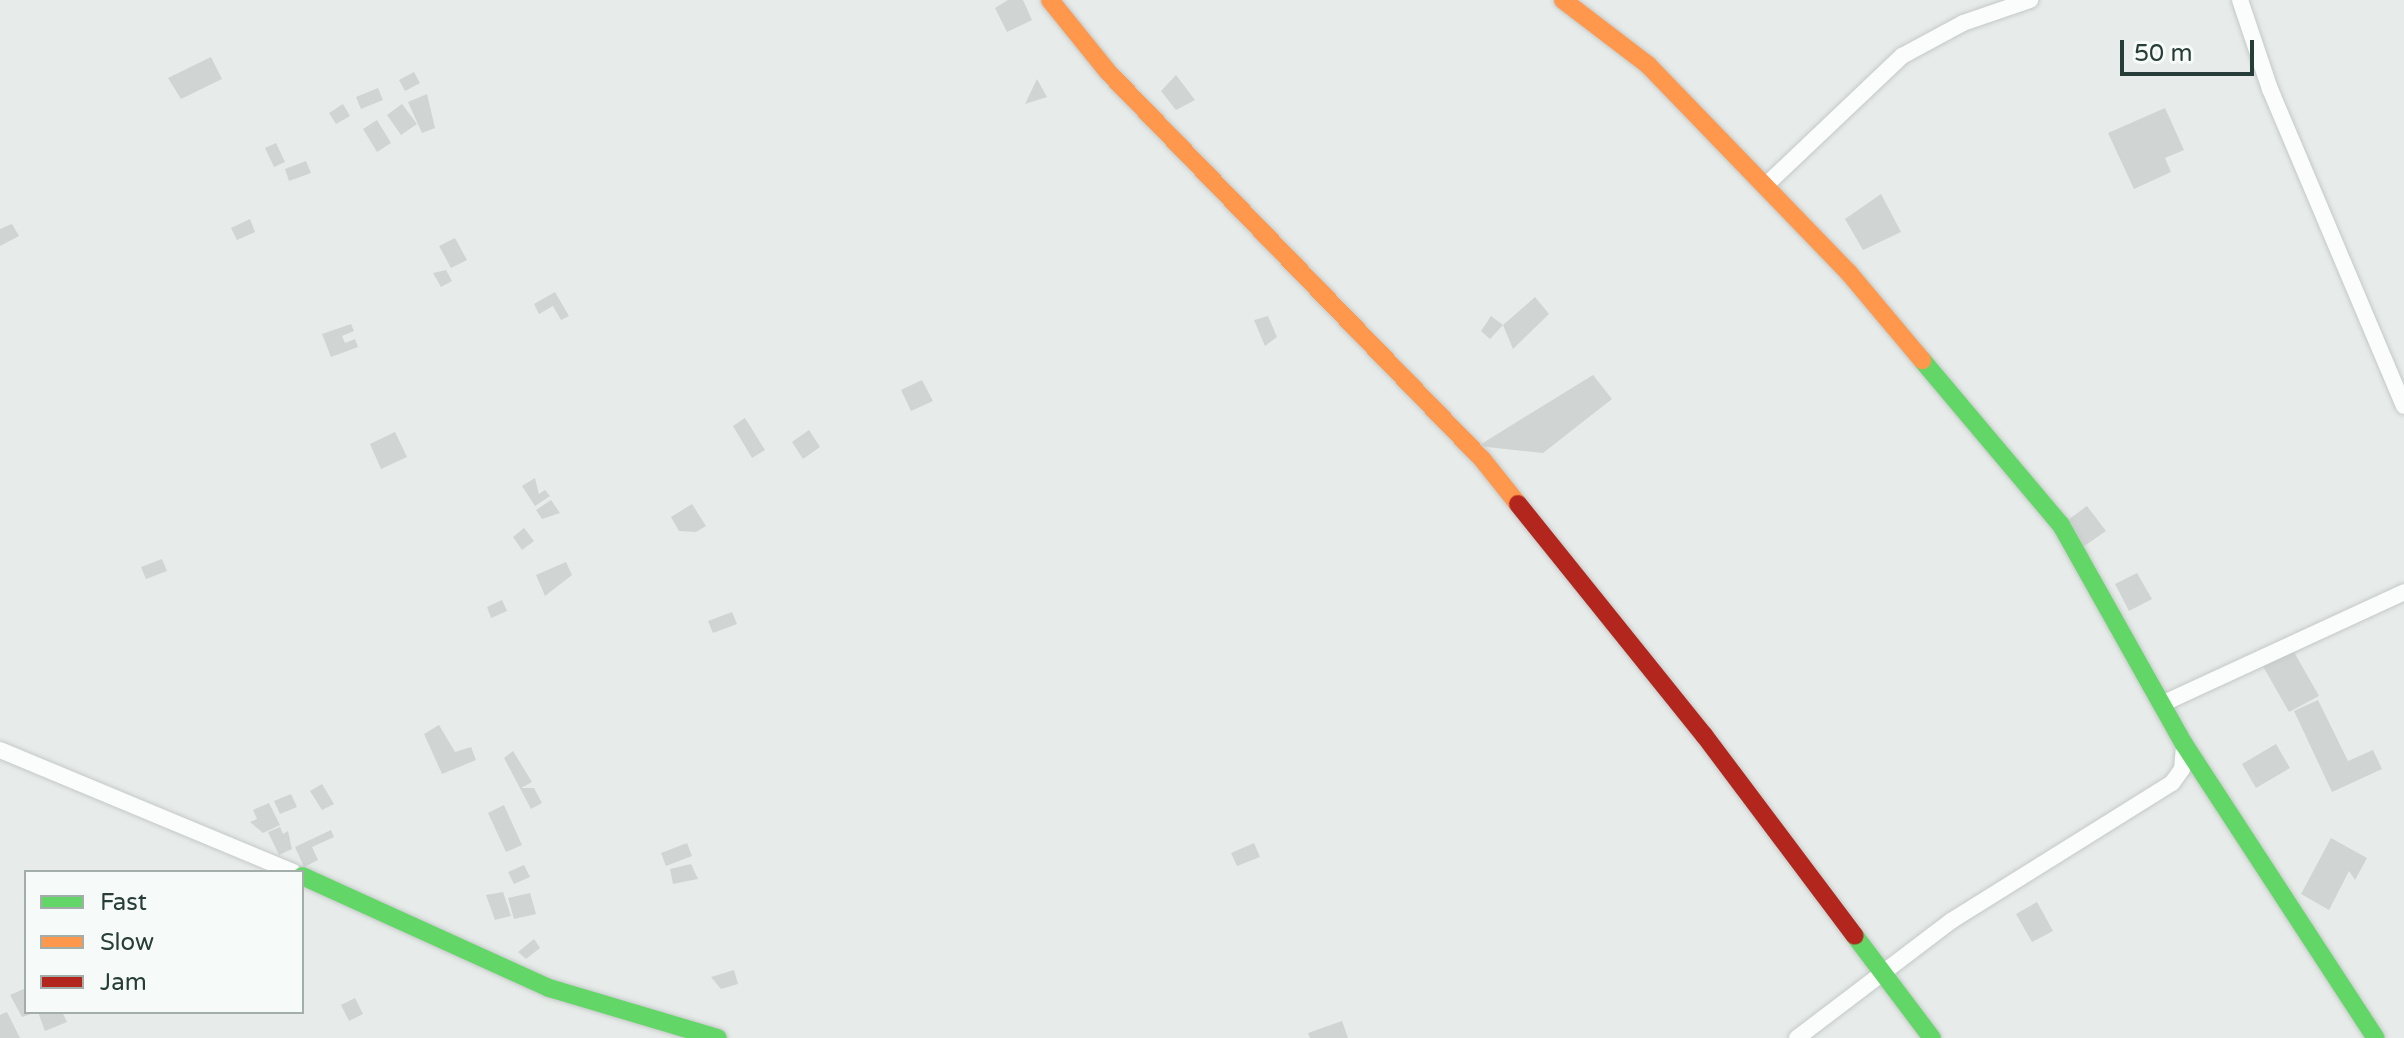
<!DOCTYPE html>
<html>
<head>
<meta charset="utf-8">
<style>
  body { margin:0 }
  #map { position:relative; width:2404px; height:1038px; overflow:hidden; background:#e7ecea; font-family:"Varela Round",sans-serif }
  div>[style] { position:absolute }
  .building>* { inset:0; background:#d0d4d3 }
  .roads { filter:drop-shadow(0 0 2px #c4c9c7) drop-shadow(0 0 2px #c4c9c7) }
  .street>* { height:16px; margin:-8px; padding:0 8px; transform-origin:8px; border-radius:8px; background:#fbfcfc }
  .fast>* { height:18px; margin:-9px; padding:0 9px; transform-origin:9px; border-radius:9px; background:#63d668 }
  .slow>* { height:18px; margin:-9px; padding:0 9px; transform-origin:9px; border-radius:9px; background:#ff974d }
  .jam>* { height:18px; margin:-9px; padding:0 9px; transform-origin:9px; border-radius:9px; background:#b3261e }
  span { translate:-50% -50%; white-space:nowrap; text-align:center; line-height:1.15; -webkit-text-stroke:7px #f6faf8; paint-order:stroke }
  .legend { position:absolute; left:24px; top:870px; width:280px; height:144px; box-sizing:border-box; background:#f6faf8; border:2px solid #a3aeab; margin:0; padding:10px 14px; list-style:none; font-size:24px; color:#273d37 }
  .legend li { display:flex; align-items:center; gap:16px; height:40px }
  .legend b { width:40px; border:2px solid #a3aeab }
  .scale { position:absolute; left:2120px; top:40px; width:134px; height:36px; box-sizing:border-box; border:4px solid #273d37; border-top:0; padding-left:10px; font-size:24px; line-height:28px; white-space:nowrap; color:#273d37; -webkit-text-stroke:6px #f6faf8; paint-order:stroke }
</style>
</head>
<body>
<div id="map">
  <div class="building">
    <div style="clip-path:polygon(1008px 0,1023px 0,1032px 20px,1007px 32px,995px 8px)"></div>
    <div style="clip-path:polygon(211px 57px,222px 79px,181px 99px,168px 78px)"></div>
    <div style="clip-path:polygon(414px 72px,420px 83px,405px 91px,399px 80px)"></div>
    <div style="clip-path:polygon(1176px 75px,1195px 100px,1176px 110px,1161px 91px)"></div>
    <div style="clip-path:polygon(1037px 79px,1047px 97px,1025px 104px)"></div>
    <div style="clip-path:polygon(378px 88px,383px 100px,361px 109px,356px 97px)"></div>
    <div style="clip-path:polygon(427px 94px,435px 128px,422px 133px,408px 102px)"></div>
    <div style="clip-path:polygon(343px 104px,350px 116px,336px 124px,329px 113px)"></div>
    <div style="clip-path:polygon(402px 104px,417px 124px,401px 135px,387px 115px)"></div>
    <div style="clip-path:polygon(2165px 108px,2184px 150px,2165px 158px,2171px 172px,2134px 189px,2108px 133px)"></div>
    <div style="clip-path:polygon(377px 120px,391px 143px,377px 152px,363px 129px)"></div>
    <div style="clip-path:polygon(276px 143px,285px 162px,274px 167px,265px 148px)"></div>
    <div style="clip-path:polygon(306px 161px,311px 173px,289px 181px,285px 169px)"></div>
    <div style="clip-path:polygon(1881px 194px,1901px 232px,1863px 250px,1845px 219px)"></div>
    <div style="clip-path:polygon(250px 219px,255px 232px,237px 240px,231px 228px)"></div>
    <div style="clip-path:polygon(12px 224px,19px 236px,0 246px,0 229px)"></div>
    <div style="clip-path:polygon(455px 238px,467px 260px,451px 268px,439px 246px)"></div>
    <div style="clip-path:polygon(446px 270px,452px 281px,441px 287px,433px 273px)"></div>
    <div style="clip-path:polygon(555px 292px,569px 316px,561px 320px,553px 306px,539px 314px,534px 304px)"></div>
    <div style="clip-path:polygon(1535px 297px,1549px 314px,1513px 349px,1503px 325px,1490px 339px,1481px 331px,1491px 316px,1503px 325px)"></div>
    <div style="clip-path:polygon(1268px 316px,1277px 337px,1265px 346px,1254px 320px)"></div>
    <div style="clip-path:polygon(351px 324px,354px 331px,342px 336px,345px 343px,355px 339px,358px 347px,331px 357px,322px 334px)"></div>
    <div style="clip-path:polygon(1593px 375px,1612px 399px,1543px 453px,1478px 446px)"></div>
    <div style="clip-path:polygon(922px 380px,933px 401px,911px 411px,901px 390px)"></div>
    <div style="clip-path:polygon(745px 418px,765px 450px,752px 458px,733px 426px)"></div>
    <div style="clip-path:polygon(809px 430px,820px 447px,803px 459px,792px 442px)"></div>
    <div style="clip-path:polygon(395px 432px,407px 457px,381px 469px,370px 444px)"></div>
    <div style="clip-path:polygon(535px 478px,539px 494px,545px 490px,550px 496px,535px 506px,522px 486px)"></div>
    <div style="clip-path:polygon(551px 500px,560px 513px,542px 519px,536px 510px)"></div>
    <div style="clip-path:polygon(692px 504px,706px 526px,696px 532px,679px 531px,671px 517px)"></div>
    <div style="clip-path:polygon(2087px 506px,2106px 531px,2083px 547px,2065px 522px)"></div>
    <div style="clip-path:polygon(524px 528px,534px 541px,522px 550px,513px 537px)"></div>
    <div style="clip-path:polygon(162px 559px,167px 571px,146px 579px,141px 567px)"></div>
    <div style="clip-path:polygon(566px 562px,572px 575px,545px 596px,536px 575px)"></div>
    <div style="clip-path:polygon(2137px 573px,2152px 599px,2129px 611px,2115px 584px)"></div>
    <div style="clip-path:polygon(502px 600px,507px 611px,491px 618px,487px 607px)"></div>
    <div style="clip-path:polygon(732px 612px,737px 624px,713px 633px,708px 621px)"></div>
    <div style="clip-path:polygon(2290px 645px,2319px 696px,2289px 712px,2260px 661px)"></div>
    <div style="clip-path:polygon(2318px 700px,2348px 761px,2373px 750px,2382px 769px,2332px 792px,2294px 711px)"></div>
    <div style="clip-path:polygon(439px 725px,455px 752px,471px 747px,476px 760px,442px 774px,424px 734px)"></div>
    <div style="clip-path:polygon(2276px 744px,2290px 768px,2256px 788px,2242px 764px)"></div>
    <div style="clip-path:polygon(513px 751px,532px 782px,521px 788px,534px 788px,542px 803px,531px 809px,504px 758px)"></div>
    <div style="clip-path:polygon(322px 784px,334px 804px,322px 810px,310px 791px)"></div>
    <div style="clip-path:polygon(291px 794px,297px 807px,280px 814px,274px 801px)"></div>
    <div style="clip-path:polygon(269px 803px,280px 825px,263px 833px,250px 822px,257px 819px,253px 810px)"></div>
    <div style="clip-path:polygon(504px 805px,522px 845px,506px 852px,488px 813px)"></div>
    <div style="clip-path:polygon(280px 827px,283px 834px,288px 831px,292px 849px,279px 855px,268px 832px)"></div>
    <div style="clip-path:polygon(331px 830px,334px 837px,312px 847px,318px 860px,304px 867px,295px 847px)"></div>
    <div style="clip-path:polygon(2331px 838px,2367px 858px,2355px 880px,2349px 871px,2329px 910px,2301px 894px)"></div>
    <div style="clip-path:polygon(687px 843px,692px 856px,666px 866px,661px 853px)"></div>
    <div style="clip-path:polygon(1254px 843px,1260px 857px,1237px 866px,1231px 853px)"></div>
    <div style="clip-path:polygon(691px 864px,698px 879px,673px 884px,670px 869px)"></div>
    <div style="clip-path:polygon(524px 865px,530px 877px,514px 884px,508px 872px)"></div>
    <div style="clip-path:polygon(503px 892px,511px 916px,495px 920px,486px 895px)"></div>
    <div style="clip-path:polygon(530px 893px,536px 914px,514px 919px,508px 898px)"></div>
    <div style="clip-path:polygon(2037px 902px,2053px 931px,2032px 942px,2016px 914px)"></div>
    <div style="clip-path:polygon(534px 939px,540px 948px,526px 959px,518px 952px)"></div>
    <div style="clip-path:polygon(734px 970px,738px 984px,721px 989px,711px 977px)"></div>
    <div style="clip-path:polygon(26px 988px,26px 1012px,34px 1013px,22px 1017px,10px 995px)"></div>
    <div style="clip-path:polygon(355px 998px,363px 1014px,349px 1021px,341px 1005px)"></div>
    <div style="clip-path:polygon(7px 1012px,20px 1038px,0 1038px,0 1015px)"></div>
    <div style="clip-path:polygon(38px 1012px,62px 1012px,67px 1022px,45px 1031px)"></div>
    <div style="clip-path:polygon(1342px 1021px,1348px 1038px,1310px 1038px,1308px 1033px)"></div>
  </div>
  <div class="roads">
    <div class="street">
      <div style="left:2240px;top:0;width:94px;rotate:71.4deg"></div>
      <div style="left:2270px;top:89px;width:344px;rotate:67.1deg"></div>
      <div style="left:1765px;top:186px;width:189px;rotate:-43.5deg"></div>
      <div style="left:1902px;top:56px;width:69px;rotate:-28.4deg"></div>
      <div style="left:1963px;top:23px;width:71px;rotate:-18.9deg"></div>
      <div style="left:2162px;top:704px;width:267px;rotate:-24.8deg"></div>
      <div style="left:0;top:750px;width:317px;rotate:22.6deg"></div>
      <div style="left:1797px;top:1038px;width:193px;rotate:-37.2deg"></div>
      <div style="left:1951px;top:921px;width:261px;rotate:-32deg"></div>
      <div style="left:2172px;top:783px;width:17px;rotate:-54deg"></div>
      <div style="left:2182px;top:769px;width:25px;rotate:-85deg"></div>
    </div>
    <div class="fast">
      <div style="left:1922px;top:360px;width:216px;rotate:49.9deg"></div>
      <div style="left:2061px;top:525px;width:251px;rotate:60.7deg"></div>
      <div style="left:2184px;top:744px;width:351px;rotate:56.9deg"></div>
      <div style="left:302px;top:876px;width:271px;rotate:24.4deg"></div>
      <div style="left:549px;top:988px;width:176px;rotate:16.5deg"></div>
      <div style="left:1855px;top:936px;width:128px;rotate:53deg"></div>
    </div>
    <div class="slow">
      <div style="left:1050px;top:0;width:92px;rotate:51.1deg"></div>
      <div style="left:1108px;top:72px;width:538px;rotate:45.98deg"></div>
      <div style="left:1482px;top:459px;width:58px;rotate:51.3deg"></div>
      <div style="left:1563px;top:0;width:107px;rotate:37.4deg"></div>
      <div style="left:1648px;top:65px;width:289px;rotate:46deg"></div>
      <div style="left:1849px;top:273px;width:114px;rotate:50deg"></div>
    </div>
    <div class="jam">
      <div style="left:1518px;top:504px;width:297px;rotate:51.2deg"></div>
      <div style="left:1704px;top:735px;width:251px;rotate:53.1deg"></div>
    </div>
  </div>
  <ul class="legend">
  <li><b style="height:10px;background:#63d668"></b>Fast</li>
  <li><b style="height:10px;background:#ff974d"></b>Slow</li>
  <li><b style="height:10px;background:#b3261e"></b>Jam</li>
  </ul>
  <div class="scale">50 m</div>
</div>
</body>
</html>
